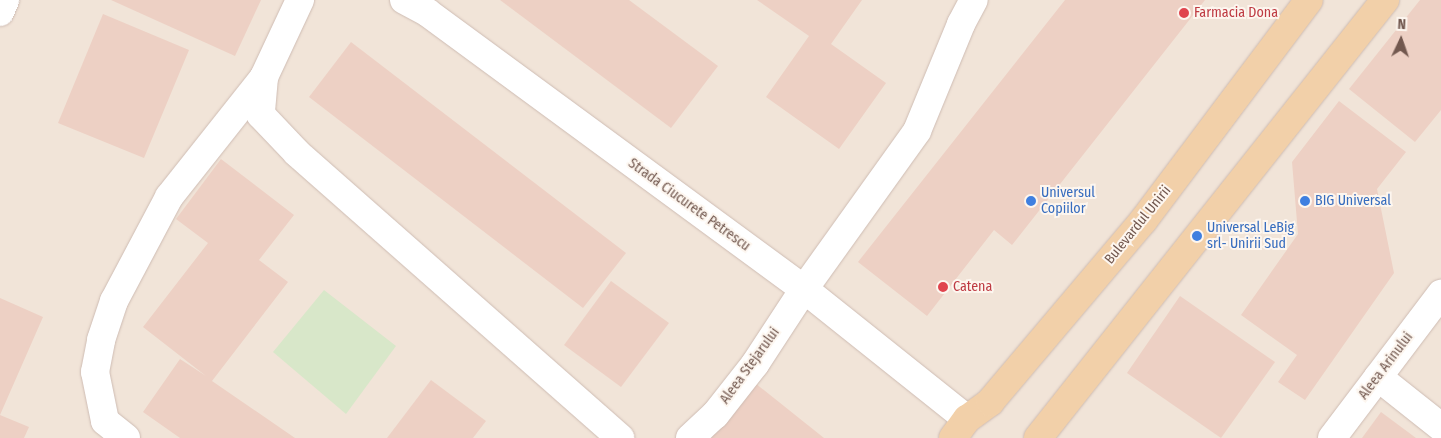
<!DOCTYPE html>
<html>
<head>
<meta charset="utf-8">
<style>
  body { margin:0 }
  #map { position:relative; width:1441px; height:438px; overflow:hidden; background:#faf2e9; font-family:"Fira Sans Condensed",sans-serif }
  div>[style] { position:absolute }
  .residential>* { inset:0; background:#f1e4d8 }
  .green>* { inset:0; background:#d8e7c9 }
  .building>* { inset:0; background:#edd0c4 }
  .roads { filter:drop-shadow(0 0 1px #cebcb3) drop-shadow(0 0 1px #cebcb3) }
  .minor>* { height:28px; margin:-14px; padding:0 14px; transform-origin:14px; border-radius:14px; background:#fff }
  .tertiary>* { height:28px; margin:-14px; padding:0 14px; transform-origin:14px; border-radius:14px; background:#fff }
  .primary>* { height:28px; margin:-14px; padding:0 14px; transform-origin:14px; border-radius:14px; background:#f2d0a9 }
  .dots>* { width:14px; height:14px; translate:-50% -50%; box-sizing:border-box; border:2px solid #fdf6ef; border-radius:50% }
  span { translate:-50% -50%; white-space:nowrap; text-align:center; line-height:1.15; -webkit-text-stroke:4px #fdf6ef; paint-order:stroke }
  .health-label { font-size:14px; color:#be3a42 }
  .left { translate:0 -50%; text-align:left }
  .shop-label { font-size:14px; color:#366cbe }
  .street-label { font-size:14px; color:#72584f }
  .north { position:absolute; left:1376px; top:15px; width:50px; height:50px; -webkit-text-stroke:4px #fdf6ef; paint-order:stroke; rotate:3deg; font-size:14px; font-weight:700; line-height:20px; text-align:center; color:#72584f }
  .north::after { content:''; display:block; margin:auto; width:18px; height:22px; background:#72584f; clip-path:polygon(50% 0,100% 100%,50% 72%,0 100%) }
</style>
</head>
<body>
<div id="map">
  <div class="residential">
    <div style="clip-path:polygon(0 0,1441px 0,1441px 438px,0 438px)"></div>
  </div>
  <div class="green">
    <div style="clip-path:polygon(324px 290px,396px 346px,346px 414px,273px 352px)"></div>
  </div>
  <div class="building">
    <div style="clip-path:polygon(111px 0,261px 0,235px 56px)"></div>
    <div style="clip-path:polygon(500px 0,629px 0,718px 66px,671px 128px)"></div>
    <div style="clip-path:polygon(757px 0,862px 0,831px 44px,886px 83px,839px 149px,766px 97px,809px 36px)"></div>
    <div style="clip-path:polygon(1065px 0,1205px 0,1012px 245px,994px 230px,927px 316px,858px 262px)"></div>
    <div style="clip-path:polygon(1420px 0,1441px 0,1441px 110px,1415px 142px,1349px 89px)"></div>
    <div style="clip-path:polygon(103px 14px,189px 50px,144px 158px,58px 123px)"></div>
    <div style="clip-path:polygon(351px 42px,626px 253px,583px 308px,309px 97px)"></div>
    <div style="clip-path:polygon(1339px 101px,1406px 152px,1377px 189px,1394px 273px,1305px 400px,1278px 382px,1297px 355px,1241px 315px,1298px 234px,1292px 162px)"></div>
    <div style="clip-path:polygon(221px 159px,294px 215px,259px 260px,288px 282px,212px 381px,295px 438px,180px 438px,143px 412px,180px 359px,206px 376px,143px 327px,208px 243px,176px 219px)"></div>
    <div style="clip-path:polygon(611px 281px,669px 323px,621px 387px,564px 345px)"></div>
    <div style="clip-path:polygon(1180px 296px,1275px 362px,1221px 438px,1127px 373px)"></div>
    <div style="clip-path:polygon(0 298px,43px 317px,0 415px,29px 427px,24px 438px,0 438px)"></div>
    <div style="clip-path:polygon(431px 380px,486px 421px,473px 438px,387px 438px)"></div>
    <div style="clip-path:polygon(755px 383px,824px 438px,711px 438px)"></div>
    <div style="clip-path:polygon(1381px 412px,1416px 438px,1362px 438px)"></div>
  </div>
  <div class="roads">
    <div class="minor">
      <div style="left:300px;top:0;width:85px;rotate:115.1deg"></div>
      <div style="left:264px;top:77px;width:38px;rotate:95deg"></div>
      <div style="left:261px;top:115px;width:52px;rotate:46.5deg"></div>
      <div style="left:297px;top:153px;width:431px;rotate:41.4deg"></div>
      <div style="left:404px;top:0;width:27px;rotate:28deg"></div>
      <div style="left:428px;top:13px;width:466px;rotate:36.3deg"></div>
      <div style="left:804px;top:289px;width:208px;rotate:38.6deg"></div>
      <div style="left:1378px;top:377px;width:80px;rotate:38.4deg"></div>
      <div style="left:126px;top:438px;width:27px;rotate:-141deg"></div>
      <div style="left:105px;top:421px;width:50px;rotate:-101.5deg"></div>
      <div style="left:95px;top:372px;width:33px;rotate:-79deg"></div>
      <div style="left:101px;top:340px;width:41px;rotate:-71.6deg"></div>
      <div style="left:114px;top:301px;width:118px;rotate:-62.1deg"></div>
      <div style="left:169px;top:197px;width:153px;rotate:-51.6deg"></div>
      <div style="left:690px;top:438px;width:34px;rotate:-43deg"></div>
      <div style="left:715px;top:415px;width:65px;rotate:-51.9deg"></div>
      <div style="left:755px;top:364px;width:90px;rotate:-56.8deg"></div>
      <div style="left:804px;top:289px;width:194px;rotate:-54.4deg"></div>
      <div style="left:917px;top:131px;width:116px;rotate:-67.6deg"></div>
      <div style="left:961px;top:24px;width:27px;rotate:-62deg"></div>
      <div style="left:1332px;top:438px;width:181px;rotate:-52.9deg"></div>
    </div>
    <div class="tertiary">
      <div style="left:0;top:12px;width:13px;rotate:-67deg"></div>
    </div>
    <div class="primary">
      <div style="left:953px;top:438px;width:24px;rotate:-54deg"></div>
      <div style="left:967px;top:419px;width:29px;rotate:-36deg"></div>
      <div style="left:990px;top:402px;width:237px;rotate:-49.8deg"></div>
      <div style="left:1143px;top:221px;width:276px;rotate:-53.1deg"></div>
      <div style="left:1038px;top:438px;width:559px;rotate:-51.61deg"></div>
    </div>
  </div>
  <div class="dots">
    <div style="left:1184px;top:13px;background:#e0444e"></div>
    <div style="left:1031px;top:201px;background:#3f7fe0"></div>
    <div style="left:1305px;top:201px;background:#3f7fe0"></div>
    <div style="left:1197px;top:236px;background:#3f7fe0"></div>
    <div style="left:943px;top:287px;background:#e0444e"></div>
  </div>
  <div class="health-label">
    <span class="left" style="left:1194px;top:13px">Farmacia Dona</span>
    <span class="left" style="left:953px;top:287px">Catena</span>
  </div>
  <div class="shop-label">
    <span class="left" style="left:1041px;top:201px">Universul<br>Copiilor</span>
    <span class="left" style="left:1315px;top:201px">BIG Universal</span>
    <span class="left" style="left:1207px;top:236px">Universal LeBig<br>srl- Unirii Sud</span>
  </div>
  <div class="street-label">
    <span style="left:689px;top:205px;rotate:36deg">Strada Ciucurete Petrescu</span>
    <span style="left:1138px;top:225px;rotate:-51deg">Bulevardul Unirii</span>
    <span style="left:750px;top:366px;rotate:-54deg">Aleea Stejarului</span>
    <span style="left:1386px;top:366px;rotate:-53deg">Aleea Arinului</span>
  </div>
  <div class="north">N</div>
</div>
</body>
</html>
